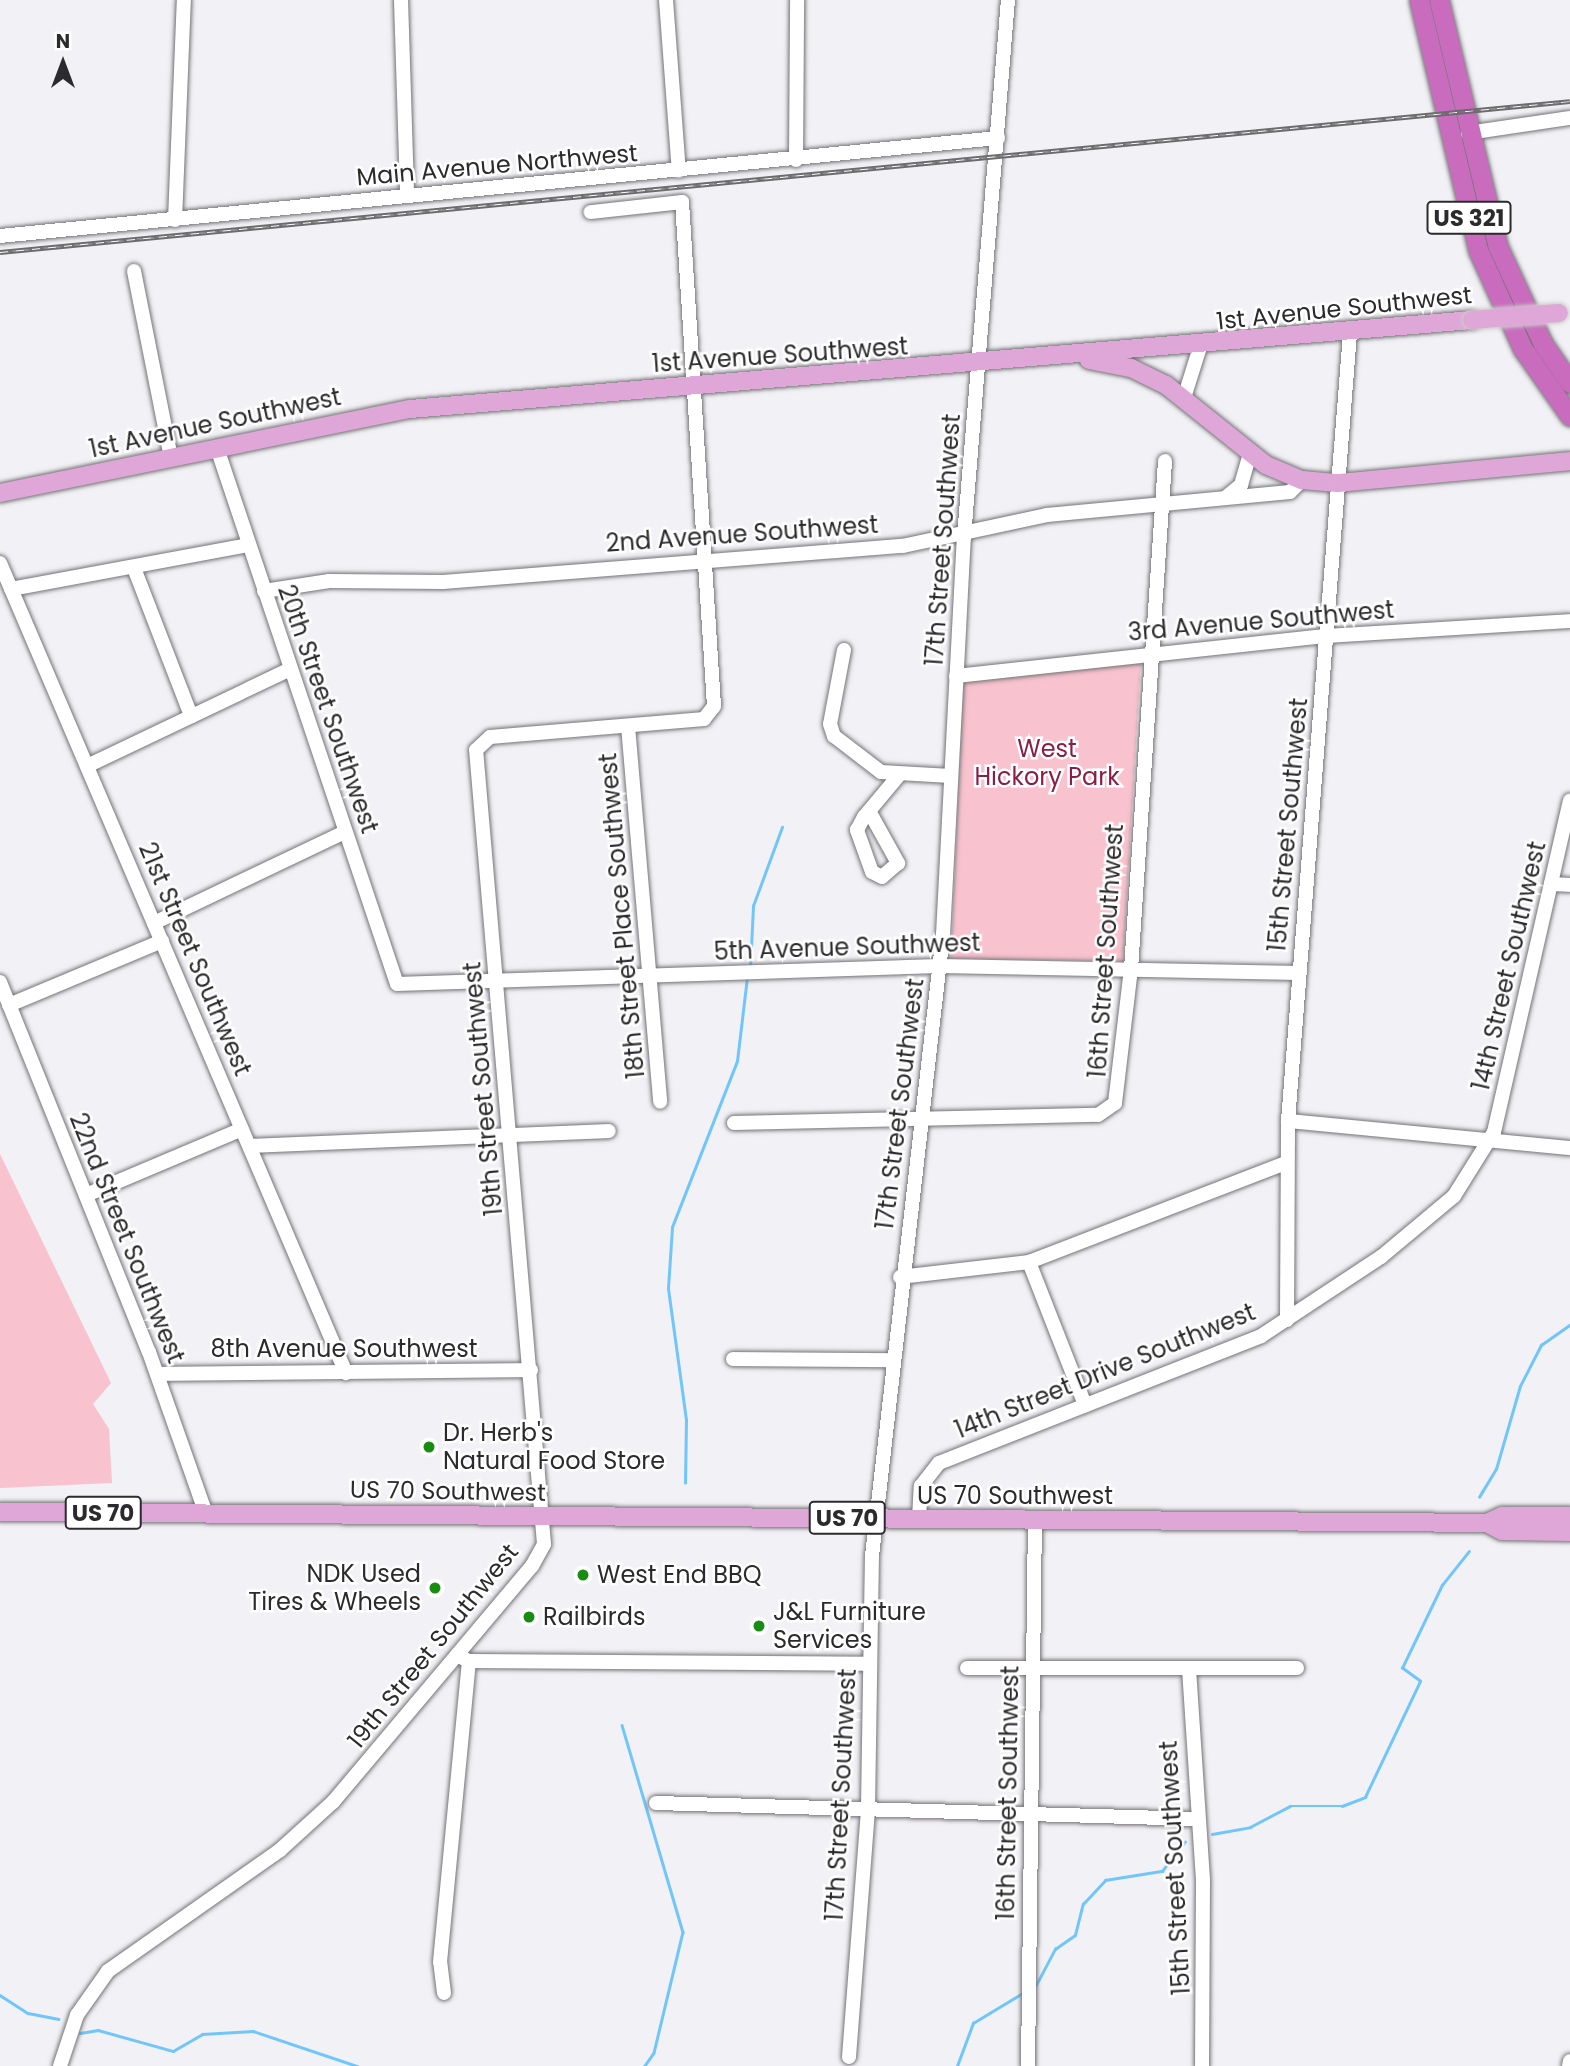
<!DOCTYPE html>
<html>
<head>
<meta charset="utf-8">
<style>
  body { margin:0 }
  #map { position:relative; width:1570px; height:2066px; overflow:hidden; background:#f2f1f5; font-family:Poppins,sans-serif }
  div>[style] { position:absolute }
  .green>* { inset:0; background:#f8c2ce }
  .stream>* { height:2.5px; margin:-1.25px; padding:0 1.25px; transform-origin:1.25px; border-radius:1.25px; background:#70c6fb }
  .roads { filter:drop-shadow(0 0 2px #747377) drop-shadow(0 0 2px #747377) }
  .minor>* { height:14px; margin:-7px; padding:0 7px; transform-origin:7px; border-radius:7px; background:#fff }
  .major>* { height:18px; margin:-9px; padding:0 9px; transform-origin:9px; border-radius:9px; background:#dfa7d7 }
  .highway>* { height:19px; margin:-9.5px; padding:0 9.5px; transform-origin:9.5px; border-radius:9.5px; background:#c96cbd }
  .rail>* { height:5px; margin-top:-2.5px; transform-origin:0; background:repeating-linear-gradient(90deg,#fff 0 8px,#6c6b6d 0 16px); box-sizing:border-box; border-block:2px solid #6c6b6d }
  .bridges { filter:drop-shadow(0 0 2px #ccc) drop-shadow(0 0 2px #ccc) }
  .major-bridge>* { height:18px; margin:-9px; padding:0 9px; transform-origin:9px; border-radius:9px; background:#dfa7d7 }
  .dots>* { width:19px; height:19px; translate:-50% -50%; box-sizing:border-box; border:4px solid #fff; border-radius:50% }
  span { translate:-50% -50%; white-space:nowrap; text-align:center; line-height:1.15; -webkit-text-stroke:5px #fff; paint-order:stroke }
  .shield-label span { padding:2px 5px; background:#fff; border:2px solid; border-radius:5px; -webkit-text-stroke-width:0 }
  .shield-label { font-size:23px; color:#2b2a2c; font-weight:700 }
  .street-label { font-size:24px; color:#2b2a2c }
  .park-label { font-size:24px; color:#881f46 }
  .poi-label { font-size:24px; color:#2b2a2c }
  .left { translate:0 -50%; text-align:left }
  .right { translate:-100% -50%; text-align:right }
  .north { position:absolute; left:28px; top:28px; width:70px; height:70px; -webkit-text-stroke:5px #fff; paint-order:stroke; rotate:0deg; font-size:19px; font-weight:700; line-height:28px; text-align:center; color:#2b2a2c }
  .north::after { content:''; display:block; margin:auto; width:24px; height:32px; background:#2b2a2c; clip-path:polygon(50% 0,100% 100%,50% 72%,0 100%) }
</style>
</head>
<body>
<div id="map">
  <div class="green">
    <div style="clip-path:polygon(1141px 660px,1123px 961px,951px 959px,963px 683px)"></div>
    <div style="clip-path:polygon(0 1154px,111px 1383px,93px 1404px,109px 1429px,112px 1483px,0 1488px)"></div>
  </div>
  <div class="stream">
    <div style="left:750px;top:968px;width:62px;rotate:-87.2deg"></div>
    <div style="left:753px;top:906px;width:84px;rotate:-69.8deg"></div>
    <div style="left:685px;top:1483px;width:63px;rotate:-89.1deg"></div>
    <div style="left:686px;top:1420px;width:133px;rotate:-97.8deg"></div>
    <div style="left:668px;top:1288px;width:61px;rotate:-86.2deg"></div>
    <div style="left:672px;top:1227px;width:178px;rotate:-68.6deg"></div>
    <div style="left:737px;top:1061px;width:85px;rotate:-83.2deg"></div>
    <div style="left:1479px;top:1497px;width:33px;rotate:-59deg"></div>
    <div style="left:1496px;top:1469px;width:86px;rotate:-73.9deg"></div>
    <div style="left:1520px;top:1386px;width:46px;rotate:-62.9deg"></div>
    <div style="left:1541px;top:1345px;width:35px;rotate:-35deg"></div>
    <div style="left:622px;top:1725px;width:216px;rotate:73.6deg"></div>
    <div style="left:683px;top:1932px;width:124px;rotate:103.5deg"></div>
    <div style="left:654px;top:2053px;width:16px;rotate:125deg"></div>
    <div style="left:1212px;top:1834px;width:39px;rotate:-10deg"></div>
    <div style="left:1250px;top:1827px;width:45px;rotate:-27.7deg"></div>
    <div style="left:1290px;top:1806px;width:52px"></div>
    <div style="left:1342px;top:1806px;width:25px;rotate:-21deg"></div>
    <div style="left:1365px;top:1797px;width:128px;rotate:-64.6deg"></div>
    <div style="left:1420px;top:1681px;width:22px;rotate:-144deg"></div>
    <div style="left:1402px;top:1668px;width:92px;rotate:-64.3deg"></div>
    <div style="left:1442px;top:1585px;width:43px;rotate:-51.5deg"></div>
    <div style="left:1036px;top:1985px;width:41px;rotate:-62.2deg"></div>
    <div style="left:1055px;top:1949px;width:24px;rotate:-35deg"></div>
    <div style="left:1075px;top:1935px;width:32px;rotate:-76deg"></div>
    <div style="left:1083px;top:1904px;width:33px;rotate:-47deg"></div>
    <div style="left:1105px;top:1880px;width:58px;rotate:-9deg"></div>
    <div style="left:1162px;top:1871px;width:37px;rotate:-52deg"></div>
    <div style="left:0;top:1995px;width:33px;rotate:33deg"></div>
    <div style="left:28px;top:2013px;width:31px;rotate:11deg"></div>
    <div style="left:80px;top:2033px;width:18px;rotate:-9deg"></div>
    <div style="left:98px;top:2030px;width:78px;rotate:15.6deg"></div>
    <div style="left:173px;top:2051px;width:34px;rotate:-30deg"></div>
    <div style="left:202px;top:2034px;width:51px;rotate:-3.4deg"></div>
    <div style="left:253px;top:2031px;width:110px;rotate:18.6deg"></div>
    <div style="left:957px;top:2066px;width:46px;rotate:-69.6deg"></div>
    <div style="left:973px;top:2023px;width:56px;rotate:-31.1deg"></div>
  </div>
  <div class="roads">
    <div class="minor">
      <div style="left:401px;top:0;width:196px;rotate:88.2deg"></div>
      <div style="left:666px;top:0;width:171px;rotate:85.7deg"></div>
      <div style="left:1468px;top:133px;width:103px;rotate:-8.4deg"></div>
      <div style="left:796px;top:160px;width:160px;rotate:-89.6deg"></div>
      <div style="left:175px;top:220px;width:220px;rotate:-87.7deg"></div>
      <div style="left:0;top:236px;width:1003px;rotate:-5.61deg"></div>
      <div style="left:134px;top:271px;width:191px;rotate:78.8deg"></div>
      <div style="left:1184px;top:398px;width:53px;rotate:-72.6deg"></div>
      <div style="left:217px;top:448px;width:565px;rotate:71.44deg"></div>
      <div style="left:397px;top:984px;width:543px;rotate:-1.9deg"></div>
      <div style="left:940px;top:966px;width:359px;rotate:1.1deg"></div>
      <div style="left:1225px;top:498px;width:21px;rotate:-39deg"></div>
      <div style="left:1241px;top:485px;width:33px;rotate:-74deg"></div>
      <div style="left:0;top:563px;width:881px;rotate:66.87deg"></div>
      <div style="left:134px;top:568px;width:159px;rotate:68.9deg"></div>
      <div style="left:11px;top:589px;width:241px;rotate:-10.5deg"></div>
      <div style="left:264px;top:591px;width:66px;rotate:-8.7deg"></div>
      <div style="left:329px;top:581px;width:114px;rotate:0.5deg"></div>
      <div style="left:443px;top:582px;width:461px;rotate:-4.5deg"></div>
      <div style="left:903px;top:546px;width:147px;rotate:-12.1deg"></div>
      <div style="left:1047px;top:515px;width:244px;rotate:-5.4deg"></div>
      <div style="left:1290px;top:492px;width:17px;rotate:-45deg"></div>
      <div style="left:844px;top:650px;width:75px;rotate:100.7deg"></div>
      <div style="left:830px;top:724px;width:13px;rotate:72deg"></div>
      <div style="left:834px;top:736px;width:59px;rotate:37.5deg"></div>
      <div style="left:881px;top:772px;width:70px;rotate:3.3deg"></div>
      <div style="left:956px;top:676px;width:371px;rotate:-6.2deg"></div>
      <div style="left:1325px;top:636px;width:245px;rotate:-3.5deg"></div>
      <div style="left:628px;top:726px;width:377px;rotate:85.1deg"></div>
      <div style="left:87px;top:766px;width:225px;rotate:-25.5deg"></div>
      <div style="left:869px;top:811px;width:60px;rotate:60.9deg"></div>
      <div style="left:898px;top:863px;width:21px;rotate:139deg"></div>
      <div style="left:882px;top:877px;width:11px;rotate:-153deg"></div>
      <div style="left:872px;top:872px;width:45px;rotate:-109.7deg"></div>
      <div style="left:857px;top:830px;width:15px;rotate:-62deg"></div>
      <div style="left:864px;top:817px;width:56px;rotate:-50.1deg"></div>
      <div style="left:1551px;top:884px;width:19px;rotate:3deg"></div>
      <div style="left:154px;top:923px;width:212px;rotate:-25.5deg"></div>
      <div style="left:0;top:982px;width:399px;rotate:68.1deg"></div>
      <div style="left:149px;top:1352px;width:172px;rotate:70.6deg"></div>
      <div style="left:9px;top:1005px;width:166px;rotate:-22.7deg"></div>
      <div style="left:1288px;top:1121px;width:283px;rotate:5.5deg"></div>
      <div style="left:734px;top:1123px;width:364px;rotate:-1.3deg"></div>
      <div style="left:1098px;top:1115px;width:21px;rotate:-35deg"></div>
      <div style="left:1115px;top:1103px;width:135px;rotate:-83.2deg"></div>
      <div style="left:1131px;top:969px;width:509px;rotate:-86.17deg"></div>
      <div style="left:250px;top:1146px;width:359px;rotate:-2.4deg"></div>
      <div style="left:86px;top:1195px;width:169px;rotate:-22.9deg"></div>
      <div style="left:1029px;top:1262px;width:154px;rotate:68.6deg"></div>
      <div style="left:900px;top:1277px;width:130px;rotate:-6.6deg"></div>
      <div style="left:1029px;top:1262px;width:275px;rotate:-21.1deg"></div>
      <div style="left:1287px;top:1320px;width:199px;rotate:-89.7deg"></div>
      <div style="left:1288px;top:1121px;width:789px;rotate:-85.5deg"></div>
      <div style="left:733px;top:1359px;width:157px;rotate:0.4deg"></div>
      <div style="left:158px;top:1374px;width:373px;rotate:-0.6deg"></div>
      <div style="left:919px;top:1519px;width:33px;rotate:-87deg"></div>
      <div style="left:921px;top:1486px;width:29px;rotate:-52deg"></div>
      <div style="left:939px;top:1463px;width:346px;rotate:-21.5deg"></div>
      <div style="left:1261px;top:1336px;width:144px;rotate:-33.4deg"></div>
      <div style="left:1381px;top:1257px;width:95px;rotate:-39.9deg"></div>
      <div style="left:1454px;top:1196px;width:75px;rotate:-58deg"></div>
      <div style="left:1494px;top:1132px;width:340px;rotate:-77.1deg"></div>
      <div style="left:457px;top:1655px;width:13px;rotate:27deg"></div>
      <div style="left:469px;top:1661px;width:401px;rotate:0.4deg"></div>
      <div style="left:967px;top:1668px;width:330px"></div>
      <div style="left:1189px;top:1669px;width:211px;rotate:86.2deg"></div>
      <div style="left:1203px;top:1880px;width:186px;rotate:90.3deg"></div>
      <div style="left:656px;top:1803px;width:541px;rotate:1.69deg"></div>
      <div style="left:444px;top:1993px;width:31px;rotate:-97deg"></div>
      <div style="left:440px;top:1962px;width:302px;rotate:-84.5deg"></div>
      <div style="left:849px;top:2057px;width:250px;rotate:-85.6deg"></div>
      <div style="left:868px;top:1808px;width:252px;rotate:-89.1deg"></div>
      <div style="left:872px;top:1556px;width:625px;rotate:-83.48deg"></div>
      <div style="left:943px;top:935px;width:399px;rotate:-87deg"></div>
      <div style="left:964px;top:537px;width:539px;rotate:-85.32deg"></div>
      <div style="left:60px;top:2066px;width:54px;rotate:-71.6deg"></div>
      <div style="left:77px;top:2015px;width:54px;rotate:-54.8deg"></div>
      <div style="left:108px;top:1971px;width:210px;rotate:-35.1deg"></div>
      <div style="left:280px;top:1850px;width:72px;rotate:-42.2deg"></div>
      <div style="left:333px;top:1802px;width:309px;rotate:-49.9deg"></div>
      <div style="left:532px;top:1566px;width:25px;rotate:-61deg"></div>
      <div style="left:544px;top:1544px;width:797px;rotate:-94.89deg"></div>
      <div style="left:476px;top:750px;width:19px;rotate:-43deg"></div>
      <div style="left:490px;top:737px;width:215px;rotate:-4.8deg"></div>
      <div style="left:704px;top:719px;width:16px;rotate:-52deg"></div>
      <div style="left:714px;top:706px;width:505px;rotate:-93.63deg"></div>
      <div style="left:682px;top:202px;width:92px;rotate:173.7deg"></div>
      <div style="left:1028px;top:2066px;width:546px;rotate:-89.27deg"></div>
      <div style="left:1569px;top:2066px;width:5px;rotate:-79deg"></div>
    </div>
    <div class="major">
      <div style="left:1089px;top:360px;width:43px;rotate:10.8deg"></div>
      <div style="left:1131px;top:368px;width:39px;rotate:26deg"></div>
      <div style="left:1166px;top:385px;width:128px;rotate:38.7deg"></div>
      <div style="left:1266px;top:465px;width:39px;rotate:23deg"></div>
      <div style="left:1302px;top:480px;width:36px;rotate:5deg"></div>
      <div style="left:1338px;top:483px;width:233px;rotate:-5.4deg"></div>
      <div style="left:0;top:493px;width:419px;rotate:-11.6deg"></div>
      <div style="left:410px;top:409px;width:1066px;rotate:-4.79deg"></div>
      <div style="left:0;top:1512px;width:1487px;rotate:0.42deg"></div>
      <div style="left:1487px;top:1523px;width:17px;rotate:28deg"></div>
      <div style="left:1502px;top:1531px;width:68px;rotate:0.8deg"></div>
      <div style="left:1487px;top:1523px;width:17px;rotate:-25deg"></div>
      <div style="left:1502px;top:1516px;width:68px"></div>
    </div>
    <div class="highway">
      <div style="left:1419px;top:0;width:257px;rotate:76.7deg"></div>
      <div style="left:1478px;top:250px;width:109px;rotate:65.6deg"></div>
      <div style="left:1523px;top:349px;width:82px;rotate:55deg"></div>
      <div style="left:1439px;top:0;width:254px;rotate:76.6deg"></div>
      <div style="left:1498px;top:247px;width:107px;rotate:65.1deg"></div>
      <div style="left:1543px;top:344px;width:47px;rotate:55.3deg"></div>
    </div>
  </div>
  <div class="rail">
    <div style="left:0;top:252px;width:1577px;rotate:-5.49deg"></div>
  </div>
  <div class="bridges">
    <div class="major-bridge">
      <div style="left:1472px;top:320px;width:87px;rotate:-4.6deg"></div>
    </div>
  </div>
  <div class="dots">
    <div style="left:429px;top:1447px;background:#198c12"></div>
    <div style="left:583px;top:1575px;background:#198c12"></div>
    <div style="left:435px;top:1588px;background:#198c12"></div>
    <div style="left:529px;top:1617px;background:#198c12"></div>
    <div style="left:759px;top:1626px;background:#198c12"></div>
  </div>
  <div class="shield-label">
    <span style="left:1469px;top:218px">US 321</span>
    <span style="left:103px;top:1513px">US 70</span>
    <span style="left:847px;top:1518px">US 70</span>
  </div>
  <div class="street-label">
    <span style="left:497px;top:165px;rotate:-5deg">Main Avenue Northwest</span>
    <span style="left:1344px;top:308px;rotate:-6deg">1st Avenue Southwest</span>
    <span style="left:780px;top:355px;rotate:-4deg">1st Avenue Southwest</span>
    <span style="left:215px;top:423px;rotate:-12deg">1st Avenue Southwest</span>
    <span style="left:742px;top:534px;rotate:-4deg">2nd Avenue Southwest</span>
    <span style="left:943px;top:540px;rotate:-86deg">17th Street Southwest</span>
    <span style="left:1261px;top:621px;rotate:-5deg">3rd Avenue Southwest</span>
    <span style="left:328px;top:709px;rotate:71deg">20th Street Southwest</span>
    <span style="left:1288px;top:825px;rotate:-85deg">15th Street Southwest</span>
    <span style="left:622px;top:916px;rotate:-95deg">18th Street Place Southwest</span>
    <span style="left:847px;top:947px;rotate:-2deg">5th Avenue Southwest</span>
    <span style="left:1106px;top:951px;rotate:-86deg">16th Street Southwest</span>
    <span style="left:195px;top:959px;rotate:67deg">21st Street Southwest</span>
    <span style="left:1509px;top:966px;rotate:-77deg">14th Street Southwest</span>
    <span style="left:483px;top:1089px;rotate:-95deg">19th Street Southwest</span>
    <span style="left:900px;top:1104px;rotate:-83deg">17th Street Southwest</span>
    <span style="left:127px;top:1238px;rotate:68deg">22nd Street Southwest</span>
    <span style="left:344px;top:1349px">8th Avenue Southwest</span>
    <span style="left:1105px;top:1371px;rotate:-22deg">14th Street Drive Southwest</span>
    <span style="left:448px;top:1491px;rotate:1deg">US 70 Southwest</span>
    <span style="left:1015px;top:1496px">US 70 Southwest</span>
    <span style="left:433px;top:1646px;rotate:-51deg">19th Street Southwest</span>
    <span style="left:1008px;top:1793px;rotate:-89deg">16th Street Southwest</span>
    <span style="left:841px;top:1795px;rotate:-87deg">17th Street Southwest</span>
    <span style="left:1175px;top:1868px;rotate:-93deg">15th Street Southwest</span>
  </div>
  <div class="park-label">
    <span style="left:1047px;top:763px">West<br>Hickory Park</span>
  </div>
  <div class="poi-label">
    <span class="left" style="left:443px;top:1447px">Dr. Herb's<br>Natural Food Store</span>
    <span class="right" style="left:421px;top:1588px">NDK Used<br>Tires &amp; Wheels</span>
    <span class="left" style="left:597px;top:1575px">West End BBQ</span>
    <span class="left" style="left:773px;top:1626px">J&amp;L Furniture<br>Services</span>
    <span class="left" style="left:543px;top:1617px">Railbirds</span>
  </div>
  <div class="north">N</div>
</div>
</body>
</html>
